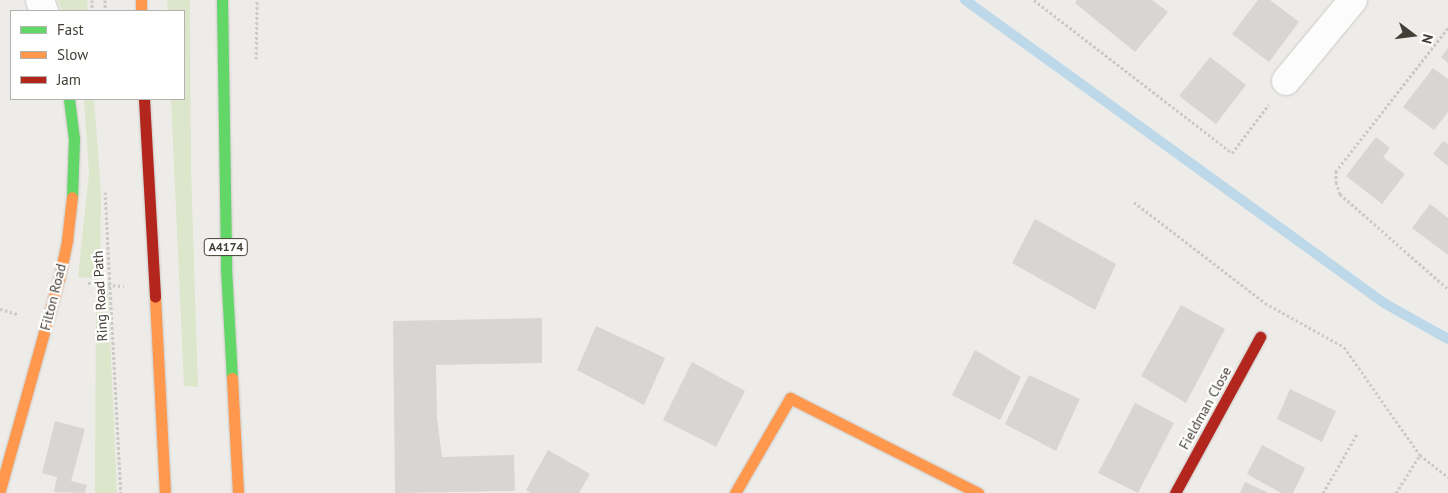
<!DOCTYPE html>
<html>
<head>
<meta charset="utf-8">
<style>
  body { margin:0 }
  #map { position:relative; width:1448px; height:493px; overflow:hidden; background:#eeece9; font-family:"PT Sans",sans-serif }
  div>[style] { position:absolute }
  .green>* { inset:0; background:#dce6cb }
  .stream>* { height:10px; margin:-5px; padding:0 5px; transform-origin:5px; border-radius:5px; background:#bdd8e8 }
  .building>* { inset:0; background:#d8d5d2 }
  .path>* { height:3px; margin-top:-1.5px; transform-origin:0; background:repeating-linear-gradient(90deg,#cccac6 0 2.5px,transparent 0 5px) }
  .roads { filter:drop-shadow(0 0 1px #cbc9c5) drop-shadow(0 0 1px #cbc9c5) }
  .street>* { height:28px; margin:-14px; padding:0 14px; transform-origin:14px; border-radius:14px; background:#fcfcfc }
  .fast>* { height:11px; margin:-5.5px; padding:0 5.5px; transform-origin:5.5px; border-radius:5.5px; background:#63d668 }
  .slow>* { height:11px; margin:-5.5px; padding:0 5.5px; transform-origin:5.5px; border-radius:5.5px; background:#ff974d }
  .jam>* { height:11px; margin:-5.5px; padding:0 5.5px; transform-origin:5.5px; border-radius:5.5px; background:#b3261e }
  span { translate:-50% -50%; white-space:nowrap; text-align:center; line-height:1.15; -webkit-text-stroke:4.5px #fff; paint-order:stroke }
  .shield-label span { padding:1px 4px; background:#fff; border:1px solid; border-radius:4px; -webkit-text-stroke-width:0 }
  .shield-label { font-size:12px; color:#433e36; font-weight:700 }
  .street-label { font-size:14px; color:#433e36 }
  .legend { position:absolute; left:10px; top:10px; width:175px; height:90px; box-sizing:border-box; background:#fff; border:1px solid #b4b2af; margin:0; padding:6px 9px; list-style:none; font-size:15px; color:#433e36 }
  .legend li { display:flex; align-items:center; gap:10px; height:25px }
  .legend b { width:25px; border:1px solid #b4b2af }
  .north { position:absolute; left:1388px; top:10px; width:50px; height:50px; -webkit-text-stroke:4px #fff; paint-order:stroke; rotate:105deg; font-size:14px; font-weight:700; line-height:20px; text-align:center; color:#433e36 }
  .north::after { content:''; display:block; margin:auto; width:18px; height:22px; background:#433e36; clip-path:polygon(50% 0,100% 100%,50% 72%,0 100%) }
</style>
</head>
<body>
<div id="map">
  <div class="green">
    <div style="clip-path:polygon(58px 0,87px 0,88px 11px,62px 11px)"></div>
    <div style="clip-path:polygon(167px 0,190px 0,191px 168px,198px 387px,184px 386px,171px 99px,184px 99px,184px 11px,168px 11px)"></div>
    <div style="clip-path:polygon(84px 99px,94px 99px,101px 192px,100px 279px,78px 277px,89px 173px)"></div>
    <div style="clip-path:polygon(96px 291px,108px 291px,117px 493px,95px 493px)"></div>
  </div>
  <div class="stream">
    <div style="left:965px;top:0;width:517px;rotate:35.87deg"></div>
    <div style="left:1384px;top:303px;width:73px;rotate:29.4deg"></div>
  </div>
  <div class="building">
    <div style="clip-path:polygon(1077px 0,1152px 0,1168px 12px,1135px 52px,1075px 3px)"></div>
    <div style="clip-path:polygon(1258px 0,1270px 0,1299px 22px,1269px 62px,1232px 34px)"></div>
    <div style="clip-path:polygon(1448px 48px,1448px 63px,1441px 57px)"></div>
    <div style="clip-path:polygon(1210px 57px,1246px 85px,1216px 124px,1179px 96px)"></div>
    <div style="clip-path:polygon(1433px 68px,1448px 79px,1448px 112px,1434px 130px,1403px 107px)"></div>
    <div style="clip-path:polygon(1376px 137px,1390px 148px,1383px 157px,1405px 174px,1382px 204px,1346px 176px)"></div>
    <div style="clip-path:polygon(1443px 141px,1448px 144px,1448px 166px,1433px 154px)"></div>
    <div style="clip-path:polygon(1430px 204px,1448px 218px,1448px 255px,1412px 228px)"></div>
    <div style="clip-path:polygon(1035px 219px,1116px 264px,1095px 310px,1012px 263px)"></div>
    <div style="clip-path:polygon(1181px 305px,1225px 329px,1186px 403px,1141px 376px)"></div>
    <div style="clip-path:polygon(542px 318px,542px 363px,436px 365px,437px 418px,442px 457px,514px 455px,515px 491px,395px 493px,393px 321px)"></div>
    <div style="clip-path:polygon(596px 326px,665px 358px,644px 405px,577px 370px)"></div>
    <div style="clip-path:polygon(975px 350px,1021px 377px,1000px 420px,952px 395px)"></div>
    <div style="clip-path:polygon(692px 362px,745px 391px,716px 447px,663px 420px)"></div>
    <div style="clip-path:polygon(1029px 375px,1080px 399px,1056px 451px,1005px 424px)"></div>
    <div style="clip-path:polygon(1290px 389px,1336px 411px,1322px 442px,1277px 419px)"></div>
    <div style="clip-path:polygon(1135px 403px,1174px 423px,1138px 493px,1098px 473px)"></div>
    <div style="clip-path:polygon(55px 421px,85px 429px,71px 481px,87px 485px,85px 493px,54px 492px,57px 477px,42px 473px)"></div>
    <div style="clip-path:polygon(1262px 445px,1305px 468px,1293px 493px,1281px 493px,1247px 474px)"></div>
    <div style="clip-path:polygon(548px 450px,590px 474px,579px 493px,531px 493px,526px 490px)"></div>
    <div style="clip-path:polygon(1245px 482px,1269px 493px,1240px 493px)"></div>
  </div>
  <div class="path">
    <div style="left:92px;top:0;width:11px;rotate:90deg"></div>
    <div style="left:105px;top:0;width:11px;rotate:90deg"></div>
    <div style="left:1034px;top:0;width:250px;rotate:37.7deg"></div>
    <div style="left:1232px;top:153px;width:61px;rotate:-52.9deg"></div>
    <div style="left:1448px;top:28px;width:182px;rotate:128.1deg"></div>
    <div style="left:1336px;top:171px;width:11px;rotate:90deg"></div>
    <div style="left:1336px;top:182px;width:13px;rotate:72deg"></div>
    <div style="left:1340px;top:194px;width:144px;rotate:41.3deg"></div>
    <div style="left:256px;top:59px;width:59px;rotate:-89deg"></div>
    <div style="left:105px;top:192px;width:301px;rotate:87deg"></div>
    <div style="left:1134px;top:202px;width:165px;rotate:37.6deg"></div>
    <div style="left:1265px;top:303px;width:90px;rotate:29.1deg"></div>
    <div style="left:1344px;top:347px;width:132px;rotate:54.9deg"></div>
    <div style="left:88px;top:283px;width:36px;rotate:5deg"></div>
    <div style="left:0;top:309px;width:18px;rotate:16deg"></div>
    <div style="left:1323px;top:493px;width:68px;rotate:-60deg"></div>
    <div style="left:1396px;top:493px;width:45px;rotate:-57.7deg"></div>
    <div style="left:1420px;top:455px;width:36px;rotate:38deg"></div>
  </div>
  <div class="roads">
    <div class="street">
      <div style="left:40px;top:0;width:12px;rotate:70deg"></div>
      <div style="left:1286px;top:81px;width:105px;rotate:-50.4deg"></div>
    </div>
    <div class="fast">
      <div style="left:222px;top:0;width:268px;rotate:89.1deg"></div>
      <div style="left:226px;top:268px;width:110px;rotate:86.9deg"></div>
      <div style="left:69px;top:99px;width:40px;rotate:82.9deg"></div>
      <div style="left:74px;top:139px;width:58px;rotate:92deg"></div>
    </div>
    <div class="slow">
      <div style="left:141px;top:0;width:11px;rotate:90deg"></div>
      <div style="left:155px;top:297px;width:196px;rotate:87.1deg"></div>
      <div style="left:232px;top:378px;width:115px;rotate:87deg"></div>
      <div style="left:0;top:490px;width:219px;rotate:-74.4deg"></div>
      <div style="left:59px;top:279px;width:40px;rotate:-78deg"></div>
      <div style="left:67px;top:240px;width:43px;rotate:-83.4deg"></div>
      <div style="left:735px;top:493px;width:110px;rotate:-59.9deg"></div>
      <div style="left:790px;top:398px;width:211px;rotate:26.8deg"></div>
    </div>
    <div class="jam">
      <div style="left:144px;top:99px;width:198px;rotate:86.8deg"></div>
      <div style="left:1175px;top:493px;width:178px;rotate:-61.4deg"></div>
    </div>
  </div>
  <div class="shield-label">
    <span style="left:226px;top:247px">A4174</span>
  </div>
  <div class="street-label">
    <span style="left:100px;top:296px;rotate:-93deg">Ring Road Path</span>
    <span style="left:53px;top:297px;rotate:-76deg">Filton Road</span>
    <span style="left:1205px;top:408px;rotate:-61deg">Fieldman Close</span>
  </div>
  <ul class="legend">
  <li><b style="height:6px;background:#63d668"></b>Fast</li>
  <li><b style="height:6px;background:#ff974d"></b>Slow</li>
  <li><b style="height:6px;background:#b3261e"></b>Jam</li>
  </ul>
  <div class="north">N</div>
</div>
</body>
</html>
